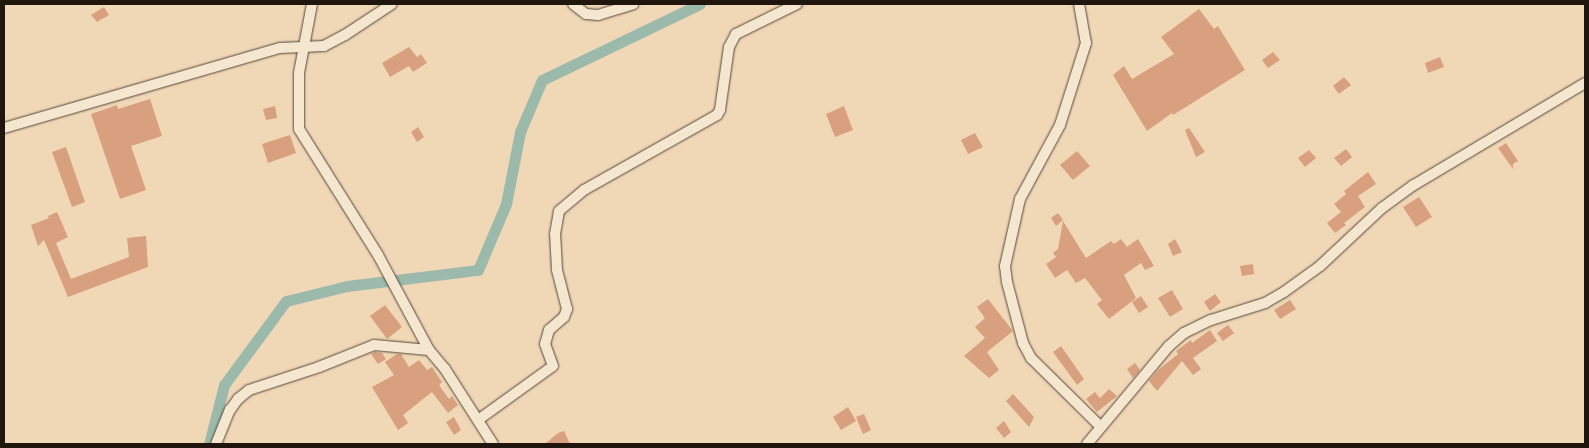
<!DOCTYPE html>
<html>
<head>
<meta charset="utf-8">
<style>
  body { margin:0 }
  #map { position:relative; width:1589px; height:448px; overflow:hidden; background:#f0d8b7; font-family:"IM FELL English",serif }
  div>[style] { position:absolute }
  .canal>* { height:11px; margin:-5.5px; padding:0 5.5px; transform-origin:5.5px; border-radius:5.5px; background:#9bbaab }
  .building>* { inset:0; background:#d8a07e }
  .roads { filter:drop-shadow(0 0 1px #554638) drop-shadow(0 0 1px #554638) }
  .street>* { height:10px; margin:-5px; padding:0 5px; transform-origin:5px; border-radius:5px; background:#f5e6d0 }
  span { translate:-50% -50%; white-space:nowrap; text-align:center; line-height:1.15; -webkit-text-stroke:5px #f5e6d0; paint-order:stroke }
  .frame { position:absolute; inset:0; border:5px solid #21160d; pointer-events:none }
</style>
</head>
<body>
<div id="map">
  <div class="canal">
    <div style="left:209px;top:444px;width:61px;rotate:-75.7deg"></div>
    <div style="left:224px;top:385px;width:104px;rotate:-53.6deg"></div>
    <div style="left:286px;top:301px;width:63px;rotate:-13.8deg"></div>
    <div style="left:347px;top:286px;width:132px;rotate:-7deg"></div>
    <div style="left:478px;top:270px;width:72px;rotate:-67deg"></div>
    <div style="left:506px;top:204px;width:73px;rotate:-79deg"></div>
    <div style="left:520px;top:132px;width:56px;rotate:-67.1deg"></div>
    <div style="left:542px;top:80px;width:175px;rotate:-25.7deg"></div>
  </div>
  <div class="building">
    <div style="clip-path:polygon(104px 7px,109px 15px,97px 22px,91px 15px)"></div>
    <div style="clip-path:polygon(1199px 9px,1214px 29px,1218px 26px,1245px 70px,1173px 115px,1172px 113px,1147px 131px,1113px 75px,1124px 66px,1132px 79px,1174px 54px,1161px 37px)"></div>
    <div style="clip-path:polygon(409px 47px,417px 57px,421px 54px,427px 63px,413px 72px,409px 66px,390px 77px,382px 63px)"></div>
    <div style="clip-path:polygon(1273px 52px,1280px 60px,1268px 68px,1262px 60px)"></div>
    <div style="clip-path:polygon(1440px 57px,1444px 67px,1428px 73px,1425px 63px)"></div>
    <div style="clip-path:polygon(1344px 77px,1351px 85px,1339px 94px,1333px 86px)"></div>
    <div style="clip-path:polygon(150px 99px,162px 136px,131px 146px,146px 190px,120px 199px,91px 114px,117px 105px,118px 109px)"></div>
    <div style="clip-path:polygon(275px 106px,277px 118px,266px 120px,263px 109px)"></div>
    <div style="clip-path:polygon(844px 106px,853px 130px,835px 137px,826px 114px)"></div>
    <div style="clip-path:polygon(418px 127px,424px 137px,417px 142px,411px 132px)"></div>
    <div style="clip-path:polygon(1189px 128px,1205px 152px,1196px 157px,1185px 130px)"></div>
    <div style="clip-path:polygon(975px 133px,983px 147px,968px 154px,961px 140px)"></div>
    <div style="clip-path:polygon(290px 135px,296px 153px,268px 163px,262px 144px)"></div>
    <div style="clip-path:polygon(1506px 143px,1518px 161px,1513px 164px,1513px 169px,1498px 148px)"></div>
    <div style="clip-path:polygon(66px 147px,85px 202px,72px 207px,52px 152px)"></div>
    <div style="clip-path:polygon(1346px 149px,1352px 157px,1341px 166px,1334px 158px)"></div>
    <div style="clip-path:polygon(1309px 150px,1316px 158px,1305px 167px,1298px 158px)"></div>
    <div style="clip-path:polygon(1077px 151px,1090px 166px,1073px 180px,1060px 165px)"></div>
    <div style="clip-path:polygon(1368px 172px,1376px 184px,1358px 196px,1365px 207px,1344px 223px,1346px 225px,1335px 233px,1327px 223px,1341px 212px,1334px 204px,1346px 194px,1344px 191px)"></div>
    <div style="clip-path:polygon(1419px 197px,1432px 217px,1416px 227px,1403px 207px)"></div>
    <div style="clip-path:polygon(57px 212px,68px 237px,56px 243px,71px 279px,129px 257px,127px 238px,146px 236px,148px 267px,68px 297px,44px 240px,38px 246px,31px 225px,49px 218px,48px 216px)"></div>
    <div style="clip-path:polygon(1058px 213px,1063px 220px,1056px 226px,1051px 218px)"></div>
    <div style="clip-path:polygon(1063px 221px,1086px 258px,1111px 241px,1114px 244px,1121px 239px,1127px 247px,1138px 239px,1154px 266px,1145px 270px,1141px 263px,1124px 275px,1136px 298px,1109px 319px,1097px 304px,1102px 300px,1085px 278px,1076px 283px,1067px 270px,1055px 278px,1046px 264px,1056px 257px,1053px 253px,1058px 249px)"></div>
    <div style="clip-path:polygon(1175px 239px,1182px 252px,1173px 256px,1168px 244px)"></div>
    <div style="clip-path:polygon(1253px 264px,1254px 274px,1242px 276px,1240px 266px)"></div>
    <div style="clip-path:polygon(1172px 290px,1183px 309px,1170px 317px,1158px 298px)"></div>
    <div style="clip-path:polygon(1215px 294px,1221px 302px,1210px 311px,1204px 302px)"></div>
    <div style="clip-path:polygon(1141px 296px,1148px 307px,1139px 313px,1132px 302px)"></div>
    <div style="clip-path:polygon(988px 299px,1013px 331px,987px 352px,999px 370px,989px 378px,964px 356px,985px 338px,975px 327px,985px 318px,977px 307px)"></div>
    <div style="clip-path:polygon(1290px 300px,1296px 309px,1280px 319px,1274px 310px)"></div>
    <div style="clip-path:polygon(385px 305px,402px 327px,387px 339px,370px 316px)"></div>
    <div style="clip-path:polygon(1228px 325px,1234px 333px,1223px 341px,1217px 333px)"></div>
    <div style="clip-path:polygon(1210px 330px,1217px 341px,1193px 358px,1201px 369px,1193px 375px,1182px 361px,1157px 391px,1149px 381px,1158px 370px,1178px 354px,1176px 351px,1191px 340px,1192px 343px)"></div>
    <div style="clip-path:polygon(1061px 346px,1084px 379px,1077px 385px,1053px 352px)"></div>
    <div style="clip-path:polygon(375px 352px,382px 353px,386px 359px,378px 364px,371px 354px)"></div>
    <div style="clip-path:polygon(397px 354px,401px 354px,409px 367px,419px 360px,427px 370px,432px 367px,442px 382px,439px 385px,449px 399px,452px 396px,458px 405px,448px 413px,432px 392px,403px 415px,408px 423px,398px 430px,372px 387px,394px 375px,385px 362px)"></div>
    <div style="clip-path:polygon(1135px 363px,1140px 370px,1133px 378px,1127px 369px)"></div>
    <div style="clip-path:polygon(1109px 389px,1117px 396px,1097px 412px,1086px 399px,1095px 392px,1100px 398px)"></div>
    <div style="clip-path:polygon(1013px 394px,1034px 417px,1029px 427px,1006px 401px)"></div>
    <div style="clip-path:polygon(848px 407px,856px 421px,841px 430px,833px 417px)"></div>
    <div style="clip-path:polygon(864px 414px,871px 430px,863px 434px,856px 417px)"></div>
    <div style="clip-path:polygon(454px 417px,461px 430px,454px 435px,446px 422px)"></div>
    <div style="clip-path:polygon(1004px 421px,1011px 432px,1004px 438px,996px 428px)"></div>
    <div style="clip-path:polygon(564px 431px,570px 444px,545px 444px,558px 433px)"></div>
  </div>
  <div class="roads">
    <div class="street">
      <div style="left:312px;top:4px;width:70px;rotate:100.7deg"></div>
      <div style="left:299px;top:73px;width:56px;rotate:90deg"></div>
      <div style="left:299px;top:129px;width:149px;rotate:57.9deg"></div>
      <div style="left:378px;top:255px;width:108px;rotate:61.8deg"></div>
      <div style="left:429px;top:350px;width:25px;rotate:50deg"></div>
      <div style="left:445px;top:369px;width:89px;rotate:57.4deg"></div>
      <div style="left:573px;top:4px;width:16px;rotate:38deg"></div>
      <div style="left:586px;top:14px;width:12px;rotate:5deg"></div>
      <div style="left:598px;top:15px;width:37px;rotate:-17deg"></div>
      <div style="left:1079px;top:4px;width:40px;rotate:80deg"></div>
      <div style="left:1086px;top:43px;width:86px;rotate:107.6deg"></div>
      <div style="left:1060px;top:125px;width:84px;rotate:118.4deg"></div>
      <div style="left:1020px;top:199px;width:69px;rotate:102.6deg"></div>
      <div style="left:1005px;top:266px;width:16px;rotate:83deg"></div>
      <div style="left:1007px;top:282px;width:63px;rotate:75.3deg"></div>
      <div style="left:1023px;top:343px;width:17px;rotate:62deg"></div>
      <div style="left:1031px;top:358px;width:98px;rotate:44.6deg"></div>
      <div style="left:4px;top:128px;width:287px;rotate:-16.2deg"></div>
      <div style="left:280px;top:48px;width:44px;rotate:-2.6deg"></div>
      <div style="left:324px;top:46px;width:24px;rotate:-28deg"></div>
      <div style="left:345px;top:35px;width:56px;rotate:-33.4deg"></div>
      <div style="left:478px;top:420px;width:92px;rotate:-35.8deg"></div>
      <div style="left:553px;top:366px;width:23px;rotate:-110deg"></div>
      <div style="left:545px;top:344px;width:15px;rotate:-74deg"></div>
      <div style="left:549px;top:330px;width:20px;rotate:-41deg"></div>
      <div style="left:564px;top:317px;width:9px;rotate:-69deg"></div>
      <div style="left:567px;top:309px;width:40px;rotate:-104.4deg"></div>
      <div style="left:557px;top:270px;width:36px;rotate:-93deg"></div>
      <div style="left:555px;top:234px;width:23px;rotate:-80deg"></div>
      <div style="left:559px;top:211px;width:33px;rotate:-40deg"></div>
      <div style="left:584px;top:190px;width:153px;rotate:-29.4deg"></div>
      <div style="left:717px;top:115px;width:6px;rotate:-59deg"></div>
      <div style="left:720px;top:110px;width:64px;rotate:-81.9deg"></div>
      <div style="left:729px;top:47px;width:15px;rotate:-62deg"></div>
      <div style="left:736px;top:34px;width:68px;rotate:-26.2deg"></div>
      <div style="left:216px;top:444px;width:37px;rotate:-68deg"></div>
      <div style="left:230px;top:410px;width:14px;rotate:-54deg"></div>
      <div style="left:238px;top:399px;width:14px;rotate:-39deg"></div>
      <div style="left:249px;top:390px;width:74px;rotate:-18.2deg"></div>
      <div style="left:319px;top:367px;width:59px;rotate:-21.8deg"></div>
      <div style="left:374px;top:345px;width:55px;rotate:5.2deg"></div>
      <div style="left:1087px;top:444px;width:128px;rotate:-50.1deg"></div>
      <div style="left:1169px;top:346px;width:20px;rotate:-41deg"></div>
      <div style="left:1184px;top:333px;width:30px;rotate:-26deg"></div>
      <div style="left:1211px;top:320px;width:57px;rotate:-17.5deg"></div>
      <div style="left:1265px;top:303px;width:22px;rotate:-30deg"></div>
      <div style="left:1284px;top:292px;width:44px;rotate:-35.8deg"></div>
      <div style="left:1320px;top:266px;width:85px;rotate:-43.1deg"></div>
      <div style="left:1382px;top:208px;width:39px;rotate:-36deg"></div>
      <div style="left:1414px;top:185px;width:199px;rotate:-30.8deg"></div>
    </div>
  </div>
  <div class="frame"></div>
</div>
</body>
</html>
